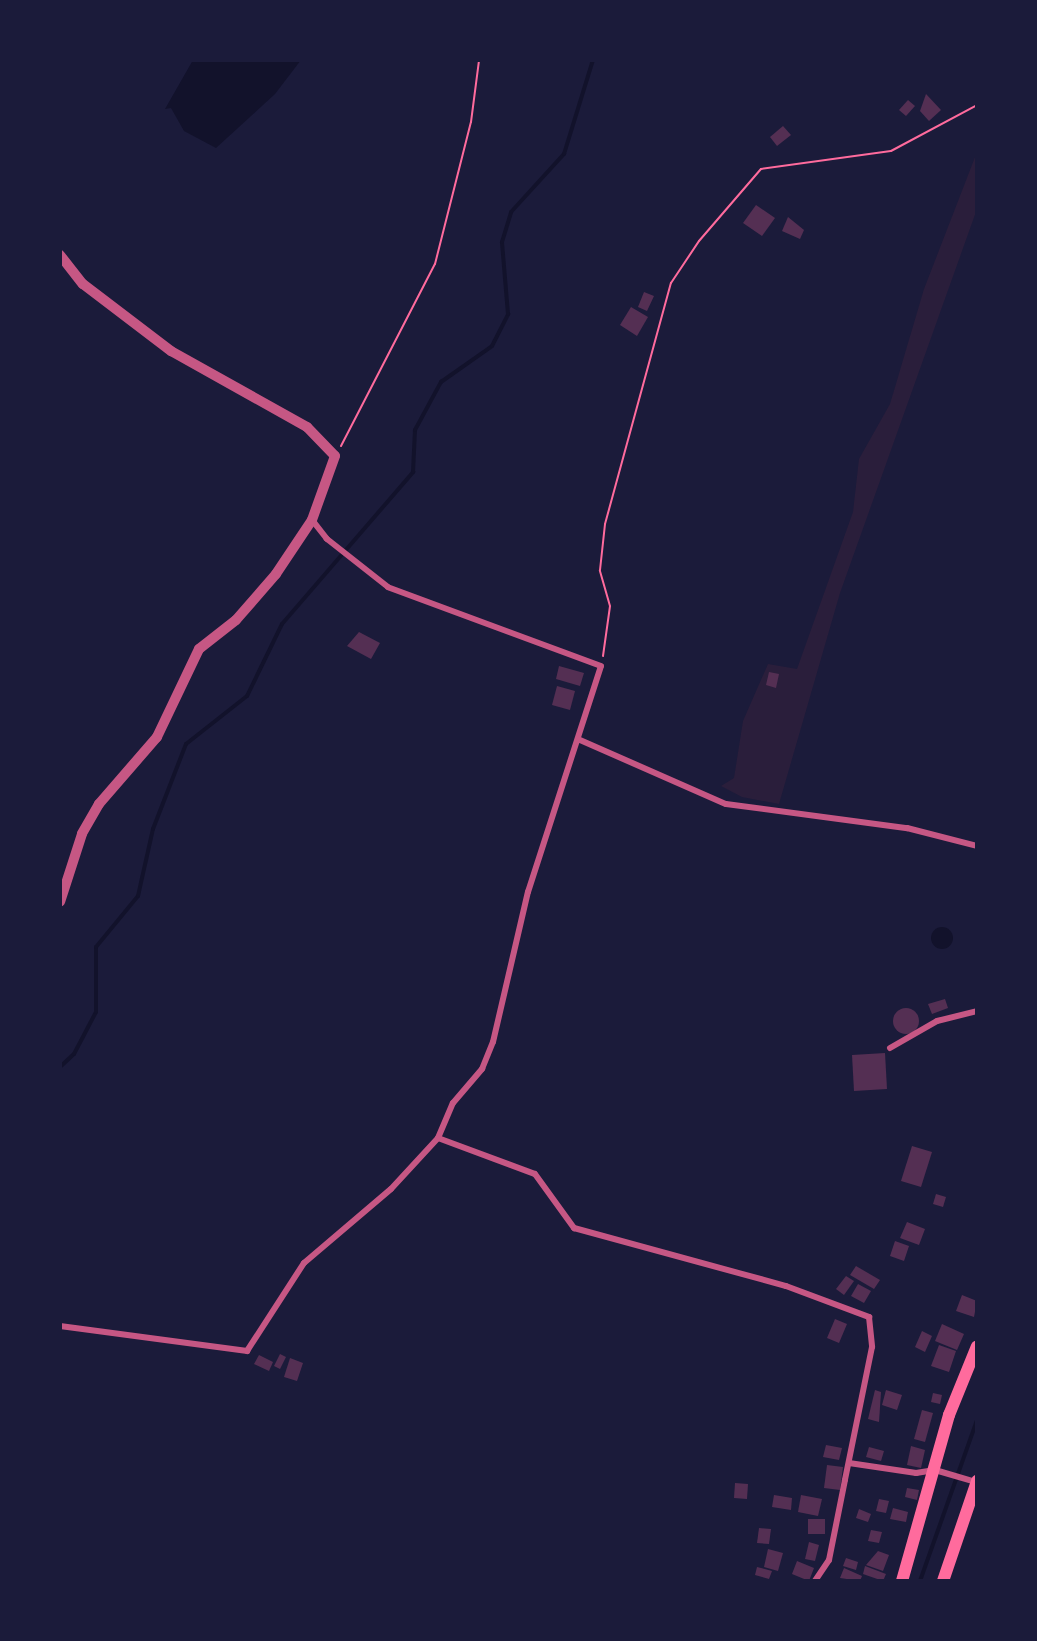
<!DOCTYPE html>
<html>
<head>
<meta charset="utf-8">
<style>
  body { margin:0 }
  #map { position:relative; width:1037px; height:1641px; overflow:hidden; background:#1b1b3a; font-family:"Public Sans",sans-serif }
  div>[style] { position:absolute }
  .green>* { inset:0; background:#2a1e3b }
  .water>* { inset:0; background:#12122b }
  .round { border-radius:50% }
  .stream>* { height:4px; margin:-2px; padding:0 2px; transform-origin:2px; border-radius:2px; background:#12122b }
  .building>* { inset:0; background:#542f53 }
  .path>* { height:2px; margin:-1px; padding:0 1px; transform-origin:1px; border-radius:1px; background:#ff6b9d }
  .minor>* { height:6px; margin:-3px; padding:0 3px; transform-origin:3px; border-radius:3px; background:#c65784 }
  .tertiary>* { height:10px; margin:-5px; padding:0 5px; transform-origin:5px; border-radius:5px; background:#c65784 }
  .secondary>* { height:12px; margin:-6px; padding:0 6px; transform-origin:6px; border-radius:6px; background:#ff6b9d }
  span { translate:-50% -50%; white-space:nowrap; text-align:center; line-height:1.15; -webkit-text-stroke:4.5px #1b1b3a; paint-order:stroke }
  .frame { position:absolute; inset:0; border:62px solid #1b1b3a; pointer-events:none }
</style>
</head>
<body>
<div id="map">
  <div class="green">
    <div style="clip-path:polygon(977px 152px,977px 209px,840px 593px,779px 804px,742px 797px,721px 786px,734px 778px,743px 721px,768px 664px,797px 669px,853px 512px,859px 459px,890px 404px,924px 289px)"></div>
  </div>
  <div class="water">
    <div style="clip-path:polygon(193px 60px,301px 60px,275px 94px,216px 148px,184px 131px,171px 108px,165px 109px)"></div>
    <div class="round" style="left:931px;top:927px;width:22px;height:22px"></div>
  </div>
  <div class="stream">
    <div style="left:60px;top:1067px;width:19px;rotate:-43deg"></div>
    <div style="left:74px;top:1054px;width:47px;rotate:-62.4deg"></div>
    <div style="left:96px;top:1012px;width:65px;rotate:-90deg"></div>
    <div style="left:96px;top:947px;width:66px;rotate:-50.5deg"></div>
    <div style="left:138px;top:896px;width:69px;rotate:-77.4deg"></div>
    <div style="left:153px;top:829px;width:91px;rotate:-68.8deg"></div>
    <div style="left:186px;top:744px;width:78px;rotate:-38.2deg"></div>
    <div style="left:247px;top:696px;width:80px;rotate:-64.1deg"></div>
    <div style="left:282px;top:624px;width:201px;rotate:-49.2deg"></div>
    <div style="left:413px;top:472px;width:42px;rotate:-87.3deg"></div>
    <div style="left:415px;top:430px;width:55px;rotate:-61.6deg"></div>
    <div style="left:441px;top:382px;width:62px;rotate:-35.2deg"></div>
    <div style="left:492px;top:346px;width:36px;rotate:-63deg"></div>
    <div style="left:508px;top:314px;width:72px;rotate:-94.8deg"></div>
    <div style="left:502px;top:242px;width:31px;rotate:-73deg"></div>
    <div style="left:511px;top:212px;width:79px;rotate:-47.6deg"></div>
    <div style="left:564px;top:154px;width:98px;rotate:-72.9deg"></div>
    <div style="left:920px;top:1581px;width:171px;rotate:-70.5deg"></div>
  </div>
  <div class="building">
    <div style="clip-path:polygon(926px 94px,941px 110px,929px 121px,920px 111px)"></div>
    <div style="clip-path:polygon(908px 100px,915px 106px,906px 116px,899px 110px)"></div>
    <div style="clip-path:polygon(783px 126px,791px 135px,777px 146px,770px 137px)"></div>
    <div style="clip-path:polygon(756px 205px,775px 218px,762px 236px,743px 223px)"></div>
    <div style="clip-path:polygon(788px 217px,804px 230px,800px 239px,782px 231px)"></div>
    <div style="clip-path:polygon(644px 292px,654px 296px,647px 311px,638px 307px)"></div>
    <div style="clip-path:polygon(631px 307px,648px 317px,637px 336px,620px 325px)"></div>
    <div style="clip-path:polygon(359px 632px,380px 643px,371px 659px,347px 646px)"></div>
    <div style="clip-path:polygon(559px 666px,584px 673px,580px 686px,556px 679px)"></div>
    <div style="clip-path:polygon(769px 672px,779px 674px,776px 688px,766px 685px)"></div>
    <div style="clip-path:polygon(557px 686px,575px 691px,570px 710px,552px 705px)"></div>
    <div style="clip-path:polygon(945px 999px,948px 1008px,932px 1014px,928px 1004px)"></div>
    <div class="round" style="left:893px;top:1008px;width:26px;height:26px"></div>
    <div style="clip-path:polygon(885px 1053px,887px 1089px,854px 1091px,852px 1055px)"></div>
    <div style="clip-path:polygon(912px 1146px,932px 1152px,921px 1187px,901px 1181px)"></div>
    <div style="clip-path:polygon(936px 1194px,946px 1197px,943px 1207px,933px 1204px)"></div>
    <div style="clip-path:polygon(907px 1222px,925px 1229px,919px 1245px,900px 1238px)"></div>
    <div style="clip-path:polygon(895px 1241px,909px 1246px,904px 1261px,890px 1256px)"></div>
    <div style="clip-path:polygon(856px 1266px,880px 1280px,874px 1289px,850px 1275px)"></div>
    <div style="clip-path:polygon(846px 1276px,854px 1281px,844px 1295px,836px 1289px)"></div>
    <div style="clip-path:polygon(858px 1284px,871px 1291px,864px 1303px,851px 1296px)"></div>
    <div style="clip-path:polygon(962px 1295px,977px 1301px,974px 1317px,956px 1311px)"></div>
    <div style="clip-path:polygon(835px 1319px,847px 1324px,839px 1343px,827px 1338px)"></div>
    <div style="clip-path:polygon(942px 1324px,964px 1334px,957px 1350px,935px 1341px)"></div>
    <div style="clip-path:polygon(922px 1331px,932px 1336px,925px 1352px,915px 1347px)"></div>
    <div style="clip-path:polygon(939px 1345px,956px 1351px,949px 1372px,931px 1366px)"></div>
    <div style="clip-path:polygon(280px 1354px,286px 1357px,280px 1369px,274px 1366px)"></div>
    <div style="clip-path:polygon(259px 1355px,273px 1362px,269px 1371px,254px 1364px)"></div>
    <div style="clip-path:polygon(290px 1358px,303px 1363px,297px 1381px,284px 1377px)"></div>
    <div style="clip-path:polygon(875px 1390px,881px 1392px,879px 1422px,868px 1419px)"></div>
    <div style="clip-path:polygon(886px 1390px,902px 1395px,897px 1410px,882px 1405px)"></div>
    <div style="clip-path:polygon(933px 1393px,942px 1395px,940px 1404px,931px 1402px)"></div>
    <div style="clip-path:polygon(922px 1410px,933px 1413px,925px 1442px,914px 1439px)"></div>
    <div style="clip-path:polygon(826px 1445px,842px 1448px,839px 1460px,823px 1457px)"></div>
    <div style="clip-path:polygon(911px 1446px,925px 1450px,921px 1468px,907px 1465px)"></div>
    <div style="clip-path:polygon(869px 1447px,884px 1451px,881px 1461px,866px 1457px)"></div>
    <div style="clip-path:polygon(827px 1465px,843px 1467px,840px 1490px,824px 1488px)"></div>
    <div style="clip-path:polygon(735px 1483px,748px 1484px,747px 1499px,734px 1498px)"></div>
    <div style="clip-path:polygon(907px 1488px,919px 1490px,917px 1500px,905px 1497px)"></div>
    <div style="clip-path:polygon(774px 1495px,792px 1498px,791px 1510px,772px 1507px)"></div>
    <div style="clip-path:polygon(801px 1495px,822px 1499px,818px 1516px,798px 1512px)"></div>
    <div style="clip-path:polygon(879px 1499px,889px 1501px,886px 1513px,876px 1511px)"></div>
    <div style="clip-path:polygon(893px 1508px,908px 1512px,906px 1522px,890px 1519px)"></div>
    <div style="clip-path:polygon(859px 1509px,871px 1514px,868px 1522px,856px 1518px)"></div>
    <div style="clip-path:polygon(808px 1519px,825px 1519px,825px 1534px,808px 1534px)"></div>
    <div style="clip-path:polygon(759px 1528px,771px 1529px,769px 1544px,757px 1543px)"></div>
    <div style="clip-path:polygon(871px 1530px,882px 1532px,879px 1543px,868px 1541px)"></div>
    <div style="clip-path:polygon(809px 1542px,819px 1545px,815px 1561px,805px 1559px)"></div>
    <div style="clip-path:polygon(768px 1549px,783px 1553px,778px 1571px,764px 1567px)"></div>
    <div style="clip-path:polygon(878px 1551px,889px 1555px,883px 1571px,866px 1565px)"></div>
    <div style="clip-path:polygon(846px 1558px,858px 1562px,856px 1570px,843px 1566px)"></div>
    <div style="clip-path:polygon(797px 1561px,814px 1568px,809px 1581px,792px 1574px)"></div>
    <div style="clip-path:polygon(865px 1566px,886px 1574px,883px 1581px,863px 1574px)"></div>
    <div style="clip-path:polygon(757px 1567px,772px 1571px,769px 1579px,755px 1575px)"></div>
    <div style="clip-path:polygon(844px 1568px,862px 1576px,860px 1581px,840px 1578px)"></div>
  </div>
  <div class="path">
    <div style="left:341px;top:446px;width:205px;rotate:-62.7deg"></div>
    <div style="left:435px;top:264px;width:146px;rotate:-75.8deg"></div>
    <div style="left:471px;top:122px;width:63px;rotate:-82.6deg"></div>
    <div style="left:603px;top:656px;width:50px;rotate:-82deg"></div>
    <div style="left:610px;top:606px;width:37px;rotate:-106deg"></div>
    <div style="left:600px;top:570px;width:46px;rotate:-83.8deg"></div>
    <div style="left:605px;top:524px;width:250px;rotate:-74.7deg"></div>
    <div style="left:671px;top:283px;width:50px;rotate:-56.3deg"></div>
    <div style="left:699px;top:241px;width:95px;rotate:-49.3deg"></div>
    <div style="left:761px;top:169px;width:131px;rotate:-7.9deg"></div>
    <div style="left:891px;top:151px;width:98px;rotate:-28.1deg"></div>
  </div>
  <div class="minor">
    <div style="left:580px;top:740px;width:159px;rotate:23.7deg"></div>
    <div style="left:726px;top:804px;width:183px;rotate:7.6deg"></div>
    <div style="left:907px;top:828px;width:72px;rotate:14.4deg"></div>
    <div style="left:890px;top:1048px;width:54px;rotate:-29.9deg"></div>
    <div style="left:937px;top:1021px;width:41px;rotate:-14deg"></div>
    <div style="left:438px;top:1138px;width:103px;rotate:20.4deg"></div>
    <div style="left:535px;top:1174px;width:67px;rotate:54.2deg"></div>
    <div style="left:574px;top:1228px;width:220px;rotate:15.3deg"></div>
    <div style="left:786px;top:1286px;width:89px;rotate:20.5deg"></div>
    <div style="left:869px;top:1317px;width:30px;rotate:84deg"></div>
    <div style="left:872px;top:1347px;width:136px;rotate:101.5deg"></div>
    <div style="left:845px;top:1480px;width:82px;rotate:101.3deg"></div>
    <div style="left:829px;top:1560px;width:25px;rotate:124deg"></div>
    <div style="left:60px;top:1326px;width:189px;rotate:7.6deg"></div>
    <div style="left:247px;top:1351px;width:105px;rotate:-57.1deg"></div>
    <div style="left:304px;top:1263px;width:114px;rotate:-40.4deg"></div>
    <div style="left:391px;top:1189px;width:69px;rotate:-47.3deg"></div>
    <div style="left:438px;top:1138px;width:38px;rotate:-67deg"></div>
    <div style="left:453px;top:1103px;width:45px;rotate:-49.5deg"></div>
    <div style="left:482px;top:1069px;width:29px;rotate:-68deg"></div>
    <div style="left:493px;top:1042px;width:154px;rotate:-76.9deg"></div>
    <div style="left:528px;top:892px;width:237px;rotate:-72.1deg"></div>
    <div style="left:601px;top:666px;width:227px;rotate:-159.7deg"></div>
    <div style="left:388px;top:587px;width:78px;rotate:-141.8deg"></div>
    <div style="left:327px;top:539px;width:24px;rotate:-128deg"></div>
    <div style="left:849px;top:1463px;width:68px;rotate:8.5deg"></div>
    <div style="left:916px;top:1473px;width:19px;rotate:-9deg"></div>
    <div style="left:935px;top:1470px;width:43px;rotate:16.3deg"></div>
  </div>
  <div class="tertiary">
    <div style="left:60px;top:255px;width:37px;rotate:52deg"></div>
    <div style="left:83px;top:284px;width:111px;rotate:37.3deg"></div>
    <div style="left:171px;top:351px;width:156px;rotate:29.2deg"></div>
    <div style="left:307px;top:427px;width:40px;rotate:46deg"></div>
    <div style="left:335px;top:456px;width:68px;rotate:109.8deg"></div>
    <div style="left:312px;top:520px;width:65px;rotate:123.7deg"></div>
    <div style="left:276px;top:574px;width:61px;rotate:131deg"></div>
    <div style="left:236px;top:620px;width:47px;rotate:141.9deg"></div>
    <div style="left:199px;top:649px;width:98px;rotate:115.5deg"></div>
    <div style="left:157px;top:737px;width:89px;rotate:130.9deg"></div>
    <div style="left:99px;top:804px;width:34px;rotate:120deg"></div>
    <div style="left:82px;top:834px;width:71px;rotate:107.9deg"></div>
  </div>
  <div class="secondary">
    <div style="left:902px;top:1581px;width:173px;rotate:-74.2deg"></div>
    <div style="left:949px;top:1415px;width:74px;rotate:-67.9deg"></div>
    <div style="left:943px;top:1581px;width:106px;rotate:-71.2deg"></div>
  </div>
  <div class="frame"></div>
</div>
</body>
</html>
